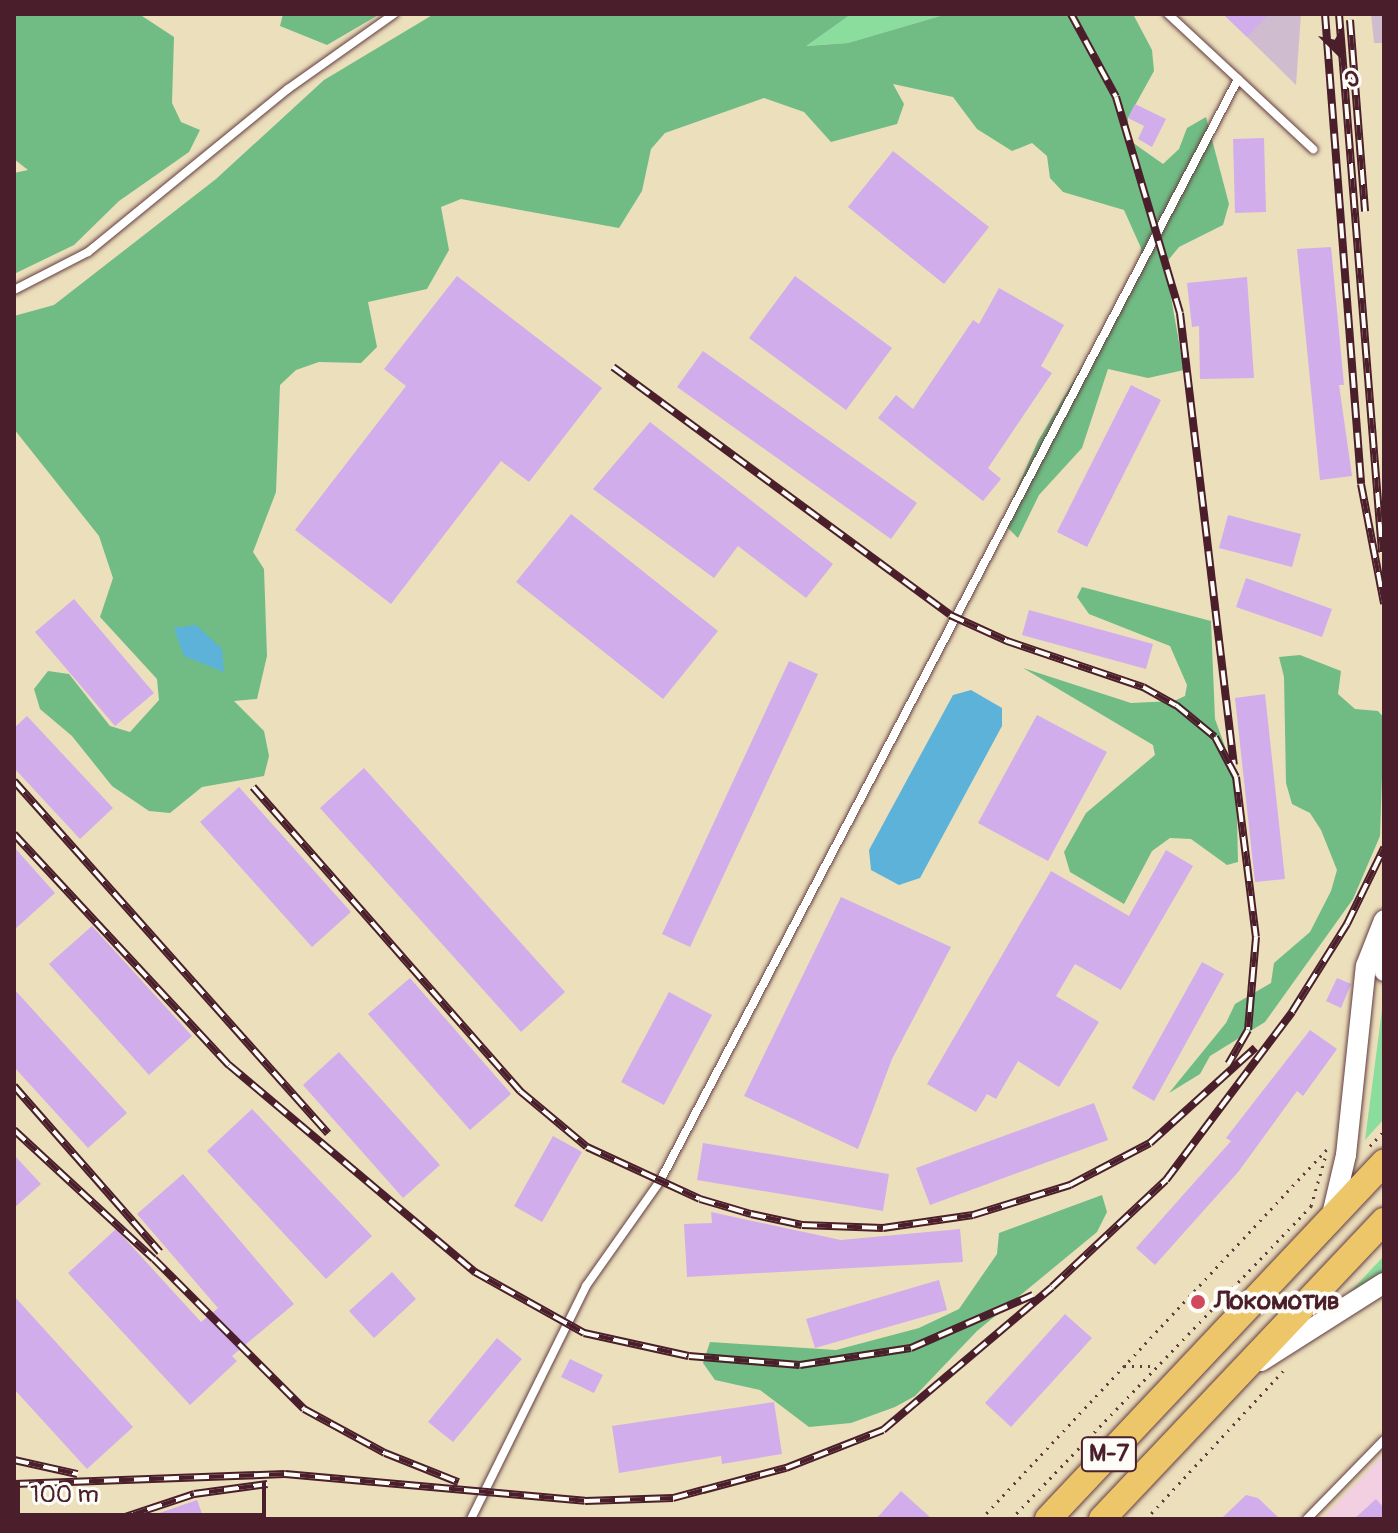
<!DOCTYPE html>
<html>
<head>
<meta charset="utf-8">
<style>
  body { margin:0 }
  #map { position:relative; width:1398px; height:1533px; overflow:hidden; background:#ecdfbc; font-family:Pangolin,sans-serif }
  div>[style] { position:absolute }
  .built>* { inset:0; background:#f2cfe1 }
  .industrial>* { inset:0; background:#cfbdcf }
  .green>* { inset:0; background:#8bdd9d }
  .forest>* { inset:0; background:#70bc84 }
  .water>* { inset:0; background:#5db2da }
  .building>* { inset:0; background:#d2adeb }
  .path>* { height:3px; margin-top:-1.5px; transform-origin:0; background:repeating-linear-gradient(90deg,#623c41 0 2px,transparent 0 8px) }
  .roads { filter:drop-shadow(0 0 2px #623c41) drop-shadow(0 0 2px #623c41) }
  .service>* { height:8px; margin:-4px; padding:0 4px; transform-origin:4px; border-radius:4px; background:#fff }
  .tertiary>* { height:20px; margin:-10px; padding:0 10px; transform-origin:10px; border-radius:10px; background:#fff }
  .trunk>* { height:26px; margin:-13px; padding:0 13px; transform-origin:13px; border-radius:13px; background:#ecc669 }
  .rail>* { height:8px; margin-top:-4px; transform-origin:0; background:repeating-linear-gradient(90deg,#fdfcf7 0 15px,#4a1f2b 0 30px); box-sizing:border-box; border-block:2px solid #4a1f2b }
  .dots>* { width:22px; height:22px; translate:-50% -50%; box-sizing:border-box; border:4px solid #fdfcf7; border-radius:50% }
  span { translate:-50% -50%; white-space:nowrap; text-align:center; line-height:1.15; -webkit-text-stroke:8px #fdfcf7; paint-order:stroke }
  .shield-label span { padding:2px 6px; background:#fdfcf7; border:2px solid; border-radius:6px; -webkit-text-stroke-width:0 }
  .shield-label { font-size:24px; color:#4a1f2b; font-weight:700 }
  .poi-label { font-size:26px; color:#4a1f2b; font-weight:700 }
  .left { translate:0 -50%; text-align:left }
  .frame { position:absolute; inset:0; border:16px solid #4a1f2b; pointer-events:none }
  .north { position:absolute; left:1302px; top:16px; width:80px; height:80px; -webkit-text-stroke:6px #fdfcf7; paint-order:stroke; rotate:156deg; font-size:22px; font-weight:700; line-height:32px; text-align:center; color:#4a1f2b }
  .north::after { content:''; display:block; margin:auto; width:28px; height:36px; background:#4a1f2b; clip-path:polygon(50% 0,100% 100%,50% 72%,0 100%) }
  .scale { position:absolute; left:16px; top:1481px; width:250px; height:36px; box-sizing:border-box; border:4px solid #4a1f2b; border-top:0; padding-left:10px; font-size:24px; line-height:28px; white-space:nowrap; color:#4a1f2b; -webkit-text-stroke:6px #fdfcf7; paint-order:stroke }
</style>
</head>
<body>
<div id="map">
  <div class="built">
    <div style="clip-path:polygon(1384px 1454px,1384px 1519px,1322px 1519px)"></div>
  </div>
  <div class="industrial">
    <div style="clip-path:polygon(1223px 14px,1301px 14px,1296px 85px,1247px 37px)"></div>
    <div style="clip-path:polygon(1371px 14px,1384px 14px,1384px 43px,1374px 43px)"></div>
  </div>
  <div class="green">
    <div style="clip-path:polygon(851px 14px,947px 14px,848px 43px,804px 46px)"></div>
    <div style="clip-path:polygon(1383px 1001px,1384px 1119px,1365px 1140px,1383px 1002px)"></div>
    <div style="clip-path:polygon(1384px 1256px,1384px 1272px,1346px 1296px)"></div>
  </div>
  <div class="forest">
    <div style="clip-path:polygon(14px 14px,139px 14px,174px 37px,172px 103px,181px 122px,200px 130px,189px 152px,119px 201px,74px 245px,14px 274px,14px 173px,28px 170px,14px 159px)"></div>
    <div style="clip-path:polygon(283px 14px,380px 14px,327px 45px,280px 26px)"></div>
    <div style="clip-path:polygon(434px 14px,851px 14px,806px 46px,848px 43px,947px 14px,1133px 14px,1152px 50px,1154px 71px,1128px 118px,1129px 140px,1163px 164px,1179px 149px,1187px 128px,1206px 117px,1229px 204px,1223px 225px,1179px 247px,1165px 264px,1184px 370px,1148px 378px,1108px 369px,1082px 448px,1039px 495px,1018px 538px,1003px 523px,1011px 502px,1038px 441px,1139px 270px,1141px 248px,1124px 210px,1063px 192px,1050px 178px,1047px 156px,1032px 143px,1012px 151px,977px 129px,953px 97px,893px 84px,904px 104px,897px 124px,831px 142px,804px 112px,764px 98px,665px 133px,651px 149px,642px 191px,619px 228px,461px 199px,441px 207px,449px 250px,427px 289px,368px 302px,377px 347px,361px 363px,319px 362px,296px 370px,280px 385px,276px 492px,253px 552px,264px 569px,267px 656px,257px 699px,234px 701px,264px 731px,269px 756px,264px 776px,202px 787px,170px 813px,149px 811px,112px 786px,72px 736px,40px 709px,34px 689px,48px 671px,69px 674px,110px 726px,130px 732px,159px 700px,157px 679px,100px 617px,113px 578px,99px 536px,14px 429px,14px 316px,54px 305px,216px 179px,324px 80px)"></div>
    <div style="clip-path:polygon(1082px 587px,1211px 621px,1215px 719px,1236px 777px,1238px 862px,1227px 865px,1191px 839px,1170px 838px,1152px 851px,1124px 904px,1070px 872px,1064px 852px,1086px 813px,1155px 755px,1153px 745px,1023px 668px,1131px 703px,1174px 701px,1185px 696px,1187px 685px,1170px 646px,1089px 614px,1077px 597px)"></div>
    <div style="clip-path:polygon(1300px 655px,1341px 671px,1338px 694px,1355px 709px,1378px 711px,1384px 718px,1380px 836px,1353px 899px,1265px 1022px,1210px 1056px,1200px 1074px,1169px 1093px,1226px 1023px,1235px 1004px,1271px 983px,1274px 963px,1310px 932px,1331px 891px,1337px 870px,1321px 830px,1310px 813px,1292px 804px,1286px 783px,1284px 677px,1279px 657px)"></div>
    <div style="clip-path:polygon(1102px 1195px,1107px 1212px,1097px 1232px,977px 1331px,915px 1396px,895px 1407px,851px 1423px,809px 1427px,760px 1390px,715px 1380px,703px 1363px,710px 1342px,836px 1350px,919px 1328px,959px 1309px,997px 1254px,999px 1233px)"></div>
  </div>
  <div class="water">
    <div style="clip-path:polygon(196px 625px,222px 649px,224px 672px,184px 656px,174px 628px)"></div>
    <div style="clip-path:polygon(971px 690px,1002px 708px,1002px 726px,920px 878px,899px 885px,871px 870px,869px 850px,953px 695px)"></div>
  </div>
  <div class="building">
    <div style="clip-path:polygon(1223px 14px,1269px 14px,1247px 37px)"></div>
    <div style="clip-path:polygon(1135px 104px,1166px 119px,1152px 147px,1138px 139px,1144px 126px,1128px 118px)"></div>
    <div style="clip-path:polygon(1264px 138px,1266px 212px,1235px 213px,1233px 139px)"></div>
    <div style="clip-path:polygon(893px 151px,989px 227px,944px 284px,848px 207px)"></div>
    <div style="clip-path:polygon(1331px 247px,1344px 385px,1339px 385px,1352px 476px,1320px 480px,1297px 249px)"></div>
    <div style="clip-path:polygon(457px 276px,602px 388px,529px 482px,501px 461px,391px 604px,295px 530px,406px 386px,384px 369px)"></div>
    <div style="clip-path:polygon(795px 276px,892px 348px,846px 410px,749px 338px)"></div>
    <div style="clip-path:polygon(1247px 277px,1254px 378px,1200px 379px,1199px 326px,1192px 327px,1187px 283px)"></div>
    <div style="clip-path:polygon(999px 288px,1064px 325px,1041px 366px,1052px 373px,988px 468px,1001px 479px,983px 501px,878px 418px,896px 395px,913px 409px,973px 320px,979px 324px)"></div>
    <div style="clip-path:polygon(703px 351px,917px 503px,891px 539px,677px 387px)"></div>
    <div style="clip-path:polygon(1131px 385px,1161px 400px,1087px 547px,1057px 532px)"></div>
    <div style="clip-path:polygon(650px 422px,833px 564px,806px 598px,738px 546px,714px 578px,593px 489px)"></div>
    <div style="clip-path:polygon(571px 514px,718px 631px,663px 699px,516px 582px)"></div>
    <div style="clip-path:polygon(1228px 515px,1301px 534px,1292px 567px,1219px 548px)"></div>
    <div style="clip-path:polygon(1246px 578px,1332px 609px,1322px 637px,1236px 607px)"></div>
    <div style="clip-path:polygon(74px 599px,154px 693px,115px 726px,35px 632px)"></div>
    <div style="clip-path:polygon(1029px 610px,1153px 644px,1146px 669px,1022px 635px)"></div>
    <div style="clip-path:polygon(789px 661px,818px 674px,690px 947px,662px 934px)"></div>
    <div style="clip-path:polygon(1265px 694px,1285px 879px,1255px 882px,1235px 698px)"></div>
    <div style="clip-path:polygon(1037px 715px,1107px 752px,1048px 861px,978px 823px)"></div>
    <div style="clip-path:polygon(27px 716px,113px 808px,80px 839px,14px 768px,14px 728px)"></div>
    <div style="clip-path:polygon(364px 768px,565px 992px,521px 1032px,320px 808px)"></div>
    <div style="clip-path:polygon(239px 787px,351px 912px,312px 947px,200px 822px)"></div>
    <div style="clip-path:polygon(14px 847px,55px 893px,14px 930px)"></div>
    <div style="clip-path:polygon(1166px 850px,1193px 866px,1121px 990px,1075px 964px,1056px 996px,1099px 1022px,1059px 1087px,1018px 1061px,996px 1099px,987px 1094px,976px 1112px,927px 1084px,1051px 871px,1129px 916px)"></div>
    <div style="clip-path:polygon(841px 897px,951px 947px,892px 1059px,858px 1149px,744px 1096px)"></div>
    <div style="clip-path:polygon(92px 926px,192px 1036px,149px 1075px,49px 964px)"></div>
    <div style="clip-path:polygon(1202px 962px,1224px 974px,1154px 1101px,1132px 1088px)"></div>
    <div style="clip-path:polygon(410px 978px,511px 1094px,470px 1130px,368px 1014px)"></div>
    <div style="clip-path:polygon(1337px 978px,1351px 984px,1341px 1008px,1326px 1001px)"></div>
    <div style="clip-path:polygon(14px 989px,127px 1113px,88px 1148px,14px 1067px)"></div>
    <div style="clip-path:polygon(669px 992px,712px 1015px,664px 1105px,621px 1082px)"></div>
    <div style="clip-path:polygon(1310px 1030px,1337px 1049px,1303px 1096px,1297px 1091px,1239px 1171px,1155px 1265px,1136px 1248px,1231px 1141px,1226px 1138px)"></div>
    <div style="clip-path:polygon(339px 1052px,440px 1165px,403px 1198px,303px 1085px)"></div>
    <div style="clip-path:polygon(1094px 1103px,1108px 1140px,930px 1205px,916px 1168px)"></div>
    <div style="clip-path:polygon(252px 1109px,372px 1236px,326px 1279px,207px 1151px)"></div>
    <div style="clip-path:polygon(553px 1136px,582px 1152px,542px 1222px,514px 1206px)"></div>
    <div style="clip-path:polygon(703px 1143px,889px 1174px,883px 1211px,697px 1180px)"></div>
    <div style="clip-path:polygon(14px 1155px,41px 1184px,14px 1208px)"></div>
    <div style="clip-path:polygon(183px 1174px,294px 1304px,232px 1356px,237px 1361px,190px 1405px,68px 1273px,116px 1229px,201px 1322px,218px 1308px,137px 1214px)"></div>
    <div style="clip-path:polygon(711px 1212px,841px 1240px,960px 1229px,963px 1262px,687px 1277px,684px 1224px,712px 1223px)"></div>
    <div style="clip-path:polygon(392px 1272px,416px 1299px,374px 1338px,349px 1311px)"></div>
    <div style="clip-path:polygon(939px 1280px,947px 1310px,815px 1348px,806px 1319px)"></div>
    <div style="clip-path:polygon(14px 1296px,133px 1427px,87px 1469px,14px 1389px)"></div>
    <div style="clip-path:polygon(1065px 1314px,1092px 1338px,1011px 1427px,985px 1403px)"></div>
    <div style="clip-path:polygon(497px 1338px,522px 1359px,453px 1442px,428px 1422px)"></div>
    <div style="clip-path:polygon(570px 1359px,603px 1375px,594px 1393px,561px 1377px)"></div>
    <div style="clip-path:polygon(774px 1402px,782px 1454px,722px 1464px,721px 1456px,619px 1473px,612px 1426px)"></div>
    <div style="clip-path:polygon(901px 1491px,932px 1519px,876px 1519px)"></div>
    <div style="clip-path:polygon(1246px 1495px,1258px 1498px,1280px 1519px,1221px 1519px)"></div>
    <div style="clip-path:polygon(1376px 1499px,1384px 1508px,1384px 1519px,1354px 1519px)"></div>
    <div style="clip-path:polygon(197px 1500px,204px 1519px,149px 1519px,148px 1517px)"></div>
  </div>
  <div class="path">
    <div style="left:1370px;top:1146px;width:21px;rotate:-47deg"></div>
    <div style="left:1124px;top:1366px;width:32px"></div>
    <div style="left:981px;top:1519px;width:508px;rotate:-46.91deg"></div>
    <div style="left:1011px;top:1519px;width:434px;rotate:-46.2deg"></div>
    <div style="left:1311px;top:1206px;width:50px;rotate:-73.7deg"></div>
    <div style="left:1146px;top:1519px;width:205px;rotate:-47.2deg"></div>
  </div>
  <div class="roads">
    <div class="service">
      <div style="left:1238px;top:79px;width:103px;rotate:43deg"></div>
      <div style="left:14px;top:290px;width:83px;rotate:-27.2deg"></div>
      <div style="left:88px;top:252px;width:258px;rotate:-39.2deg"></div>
      <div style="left:288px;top:89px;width:130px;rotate:-35.3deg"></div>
      <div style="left:471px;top:1519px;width:260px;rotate:-63.7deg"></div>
      <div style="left:586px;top:1286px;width:128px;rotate:-54.8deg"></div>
      <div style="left:660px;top:1181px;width:1244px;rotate:-62.32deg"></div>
      <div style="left:1238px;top:79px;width:96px;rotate:-137.1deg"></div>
      <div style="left:1307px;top:1519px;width:110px;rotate:-45.7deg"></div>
    </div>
    <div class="tertiary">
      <div style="left:1383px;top:936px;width:35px;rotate:88deg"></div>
      <div style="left:1331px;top:1219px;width:66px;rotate:-76.8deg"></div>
      <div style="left:1346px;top:1155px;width:190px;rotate:-84deg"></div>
      <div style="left:1366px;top:966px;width:49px;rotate:-68.6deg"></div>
      <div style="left:1261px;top:1361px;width:146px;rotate:-32.4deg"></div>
    </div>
    <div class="trunk">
      <div style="left:1048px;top:1519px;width:490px;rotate:-46.7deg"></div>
      <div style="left:1102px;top:1519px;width:410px;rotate:-46.6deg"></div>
    </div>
  </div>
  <div class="rail">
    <div style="left:1071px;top:14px;width:94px;rotate:61.5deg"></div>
    <div style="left:1116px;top:97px;width:225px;rotate:73.5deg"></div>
    <div style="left:1180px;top:313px;width:455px;rotate:83.2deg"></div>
    <div style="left:1325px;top:14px;width:471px;rotate:85.6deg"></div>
    <div style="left:1361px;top:484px;width:122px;rotate:79.1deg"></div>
    <div style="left:1339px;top:14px;width:540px;rotate:85.43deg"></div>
    <div style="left:1350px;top:20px;width:192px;rotate:85.5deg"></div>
    <div style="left:613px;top:367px;width:418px;rotate:36.3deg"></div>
    <div style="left:950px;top:615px;width:63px;rotate:24.5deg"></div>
    <div style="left:1007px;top:641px;width:144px;rotate:18.7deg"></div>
    <div style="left:1143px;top:687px;width:38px;rotate:29deg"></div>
    <div style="left:1176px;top:705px;width:50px;rotate:39.4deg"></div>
    <div style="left:1215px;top:737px;width:45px;rotate:62.3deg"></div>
    <div style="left:1236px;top:777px;width:161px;rotate:82.9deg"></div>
    <div style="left:1256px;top:937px;width:93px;rotate:94.9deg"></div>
    <div style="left:1248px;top:1030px;width:39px;rotate:120deg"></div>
    <div style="left:14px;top:781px;width:472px;rotate:48.3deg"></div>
    <div style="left:253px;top:787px;width:405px;rotate:48.7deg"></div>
    <div style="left:520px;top:1091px;width:87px;rotate:39.9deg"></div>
    <div style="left:587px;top:1147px;width:124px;rotate:24.7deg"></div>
    <div style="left:700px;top:1199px;width:53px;rotate:16.4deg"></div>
    <div style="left:751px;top:1214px;width:52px;rotate:12.2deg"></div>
    <div style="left:802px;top:1225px;width:81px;rotate:2.1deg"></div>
    <div style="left:883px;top:1228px;width:91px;rotate:-8.2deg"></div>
    <div style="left:973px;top:1215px;width:102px;rotate:-17.2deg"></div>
    <div style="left:1070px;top:1185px;width:90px;rotate:-27.7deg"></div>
    <div style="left:1150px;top:1143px;width:142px;rotate:-42.1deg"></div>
    <div style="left:14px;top:834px;width:316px;rotate:47.1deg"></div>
    <div style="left:229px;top:1065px;width:322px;rotate:40.1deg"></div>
    <div style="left:475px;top:1272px;width:125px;rotate:29.2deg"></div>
    <div style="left:584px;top:1333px;width:107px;rotate:12.4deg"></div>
    <div style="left:689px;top:1356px;width:111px;rotate:4.6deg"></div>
    <div style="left:800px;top:1365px;width:112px;rotate:-8.7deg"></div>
    <div style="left:911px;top:1348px;width:133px;rotate:-23.5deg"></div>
    <div style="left:14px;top:1086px;width:221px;rotate:48.7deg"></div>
    <div style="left:14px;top:1130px;width:190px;rotate:42.7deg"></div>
    <div style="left:154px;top:1259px;width:212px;rotate:45deg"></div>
    <div style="left:304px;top:1409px;width:92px;rotate:28.5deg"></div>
    <div style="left:385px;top:1453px;width:79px;rotate:21.7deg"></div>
    <div style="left:14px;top:1460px;width:65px;rotate:12.5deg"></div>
    <div style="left:14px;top:1484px;width:271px;rotate:-2.1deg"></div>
    <div style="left:285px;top:1474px;width:301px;rotate:5.1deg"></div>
    <div style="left:585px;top:1501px;width:88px;rotate:-2deg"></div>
    <div style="left:673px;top:1498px;width:117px;rotate:-14.9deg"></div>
    <div style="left:786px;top:1468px;width:104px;rotate:-21.4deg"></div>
    <div style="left:883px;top:1430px;width:221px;rotate:-40.2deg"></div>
    <div style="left:1052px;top:1287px;width:156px;rotate:-43.2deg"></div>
    <div style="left:1166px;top:1180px;width:210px;rotate:-53.1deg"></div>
    <div style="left:1292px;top:1012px;width:104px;rotate:-58deg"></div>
    <div style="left:1347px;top:924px;width:85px;rotate:-64deg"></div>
    <div style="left:119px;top:1519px;width:79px;rotate:-18.4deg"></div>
    <div style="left:194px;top:1494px;width:74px;rotate:-7.8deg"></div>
  </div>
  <div class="dots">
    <div style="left:1198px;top:1302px;background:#d1495b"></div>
  </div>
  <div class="shield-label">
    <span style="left:1109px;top:1454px">М-7</span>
  </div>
  <div class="poi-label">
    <span class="left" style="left:1214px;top:1302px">Локомотив</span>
  </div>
  <div class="frame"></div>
  <div class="north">С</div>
  <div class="scale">100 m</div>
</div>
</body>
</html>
